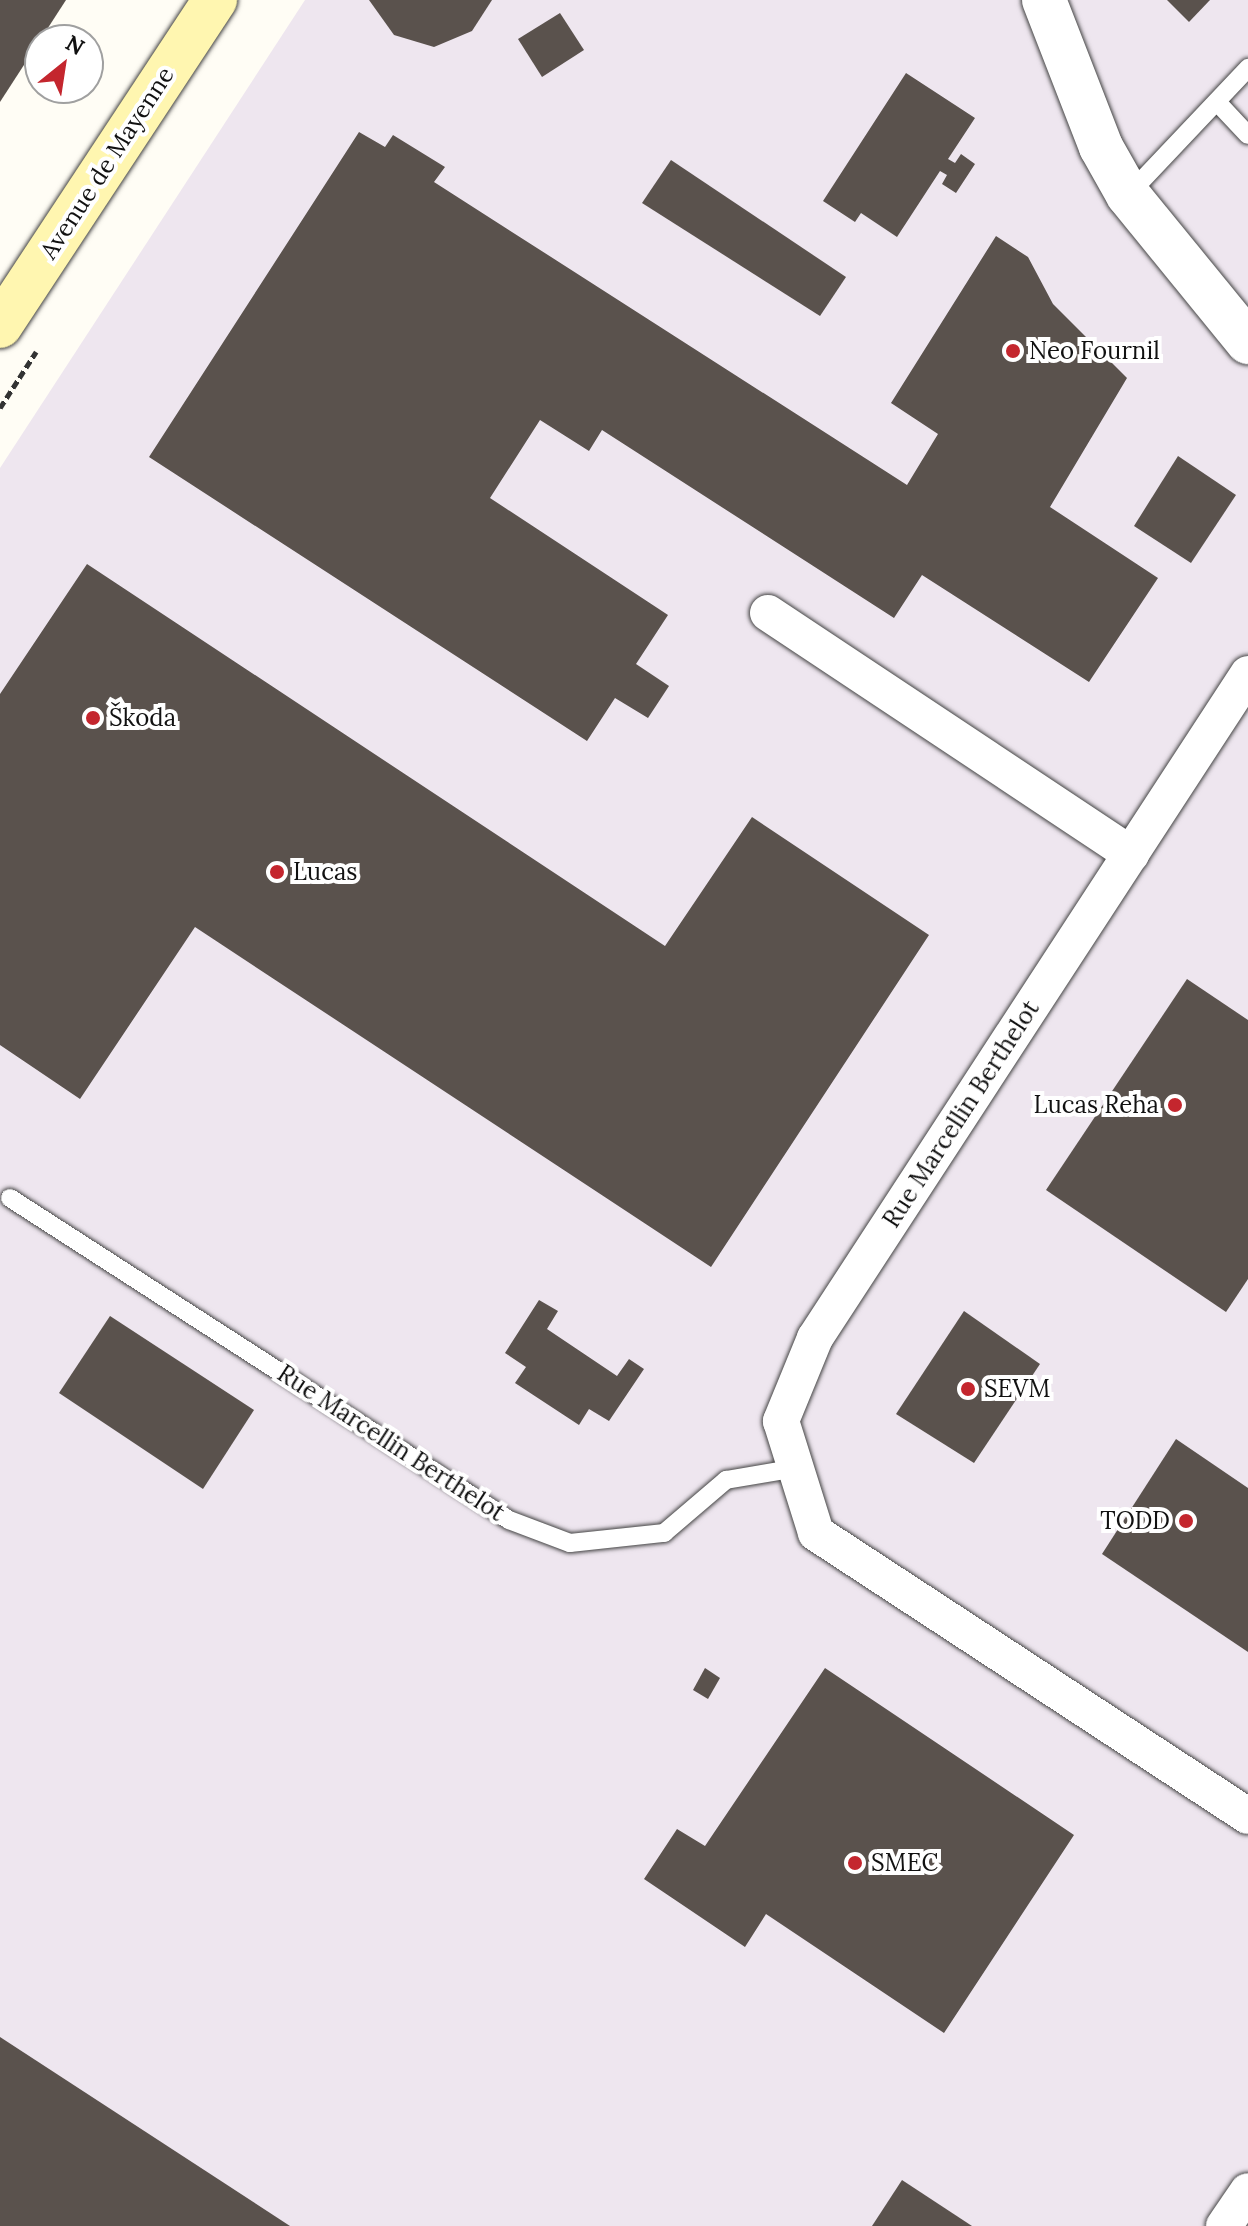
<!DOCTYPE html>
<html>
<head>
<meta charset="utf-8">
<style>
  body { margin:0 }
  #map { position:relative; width:1248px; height:2226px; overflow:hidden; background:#fffdf5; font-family:Lora,serif }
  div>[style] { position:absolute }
  .industrial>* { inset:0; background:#eee6ef }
  .building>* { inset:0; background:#5a524d }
  .path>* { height:5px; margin-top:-2.5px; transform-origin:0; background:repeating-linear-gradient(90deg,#333 0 8px,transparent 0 12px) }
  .roads { filter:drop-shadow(0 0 2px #444) drop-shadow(0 0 2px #444) }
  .service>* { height:18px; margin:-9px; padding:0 9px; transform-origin:9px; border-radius:9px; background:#fff }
  .minor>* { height:36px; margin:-18px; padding:0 18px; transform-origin:18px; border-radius:18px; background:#fff }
  .tertiary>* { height:44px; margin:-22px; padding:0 22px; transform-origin:22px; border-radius:22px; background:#fff }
  .secondary>* { height:44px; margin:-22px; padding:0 22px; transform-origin:22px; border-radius:22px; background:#fff6b0 }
  .dots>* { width:22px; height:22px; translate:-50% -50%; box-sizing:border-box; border:4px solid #fff; border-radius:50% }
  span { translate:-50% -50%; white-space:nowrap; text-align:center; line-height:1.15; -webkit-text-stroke:8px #fff; paint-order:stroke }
  .street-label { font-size:24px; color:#111 }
  .poi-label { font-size:24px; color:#111 }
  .left { translate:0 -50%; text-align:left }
  .right { translate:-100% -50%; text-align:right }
  .north { position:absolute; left:24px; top:24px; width:80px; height:80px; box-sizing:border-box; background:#fff; border:2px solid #a0a0a0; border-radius:50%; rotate:30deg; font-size:22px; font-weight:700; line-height:32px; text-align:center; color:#111 }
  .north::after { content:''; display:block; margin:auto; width:28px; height:36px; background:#c4262e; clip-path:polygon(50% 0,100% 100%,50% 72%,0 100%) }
</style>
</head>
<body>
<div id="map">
  <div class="industrial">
    <div style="clip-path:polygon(305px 0,1248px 0,1248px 2226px,0 2226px,0 468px)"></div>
  </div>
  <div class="building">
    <div style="clip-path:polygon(0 0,66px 0,0 102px)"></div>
    <div style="clip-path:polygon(369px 0,492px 0,472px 31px,434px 47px,394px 35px)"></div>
    <div style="clip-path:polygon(1167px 0,1210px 0,1189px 22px)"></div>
    <div style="clip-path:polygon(560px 13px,584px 50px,542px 77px,518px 39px)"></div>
    <div style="clip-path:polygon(906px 73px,975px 118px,948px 159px,955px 163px,961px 154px,975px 164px,956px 193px,942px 184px,947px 175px,940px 171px,897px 237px,861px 213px,855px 222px,823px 201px)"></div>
    <div style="clip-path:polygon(359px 132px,385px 147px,393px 135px,445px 167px,434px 182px,907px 485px,938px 434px,891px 403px,996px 236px,1028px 257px,1053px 304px,1127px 378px,1050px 507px,1158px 578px,1089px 682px,922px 575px,894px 618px,602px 430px,589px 451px,540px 420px,490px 498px,668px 615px,636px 664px,669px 686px,648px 718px,615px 698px,587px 741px,149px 457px)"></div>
    <div style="clip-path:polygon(671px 160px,846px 277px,820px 316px,642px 203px)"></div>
    <div style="clip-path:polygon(1178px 456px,1236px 495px,1191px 563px,1134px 526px)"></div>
    <div style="clip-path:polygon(87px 564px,665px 946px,752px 817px,929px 935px,711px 1267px,195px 927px,80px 1099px,0 1045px,0 694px)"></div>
    <div style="clip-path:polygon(1187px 979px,1248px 1020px,1248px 1279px,1226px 1312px,1046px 1190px)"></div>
    <div style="clip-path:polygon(539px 1300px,558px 1311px,547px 1329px,617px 1376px,629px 1359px,644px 1369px,609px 1421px,589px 1409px,579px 1425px,515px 1383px,526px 1367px,505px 1353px)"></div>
    <div style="clip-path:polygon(964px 1311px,1040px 1364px,974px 1463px,896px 1414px)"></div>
    <div style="clip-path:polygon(110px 1316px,254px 1410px,203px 1489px,59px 1393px)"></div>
    <div style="clip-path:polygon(1176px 1439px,1248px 1488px,1248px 1652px,1102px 1554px)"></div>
    <div style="clip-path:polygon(705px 1668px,720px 1678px,708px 1699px,693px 1690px)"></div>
    <div style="clip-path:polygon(825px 1668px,1074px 1835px,944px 2033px,766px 1914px,745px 1947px,644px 1879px,677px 1829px,705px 1846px)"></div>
    <div style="clip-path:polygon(0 2037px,290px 2226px,0 2226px)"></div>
    <div style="clip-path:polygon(902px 2180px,972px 2226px,872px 2226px)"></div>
  </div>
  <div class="path">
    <div style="left:0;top:408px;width:67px;rotate:-57.3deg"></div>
  </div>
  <div class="roads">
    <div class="service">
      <div style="left:1217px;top:102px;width:45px;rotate:46.8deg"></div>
      <div style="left:1128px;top:195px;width:175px;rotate:-46.6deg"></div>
      <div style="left:10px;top:1198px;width:594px;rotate:32.83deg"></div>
      <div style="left:509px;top:1520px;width:65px;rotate:20.7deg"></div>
      <div style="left:570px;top:1543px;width:95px;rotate:-6.1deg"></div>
      <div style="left:664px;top:1533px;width:82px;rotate:-40.5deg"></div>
      <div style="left:726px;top:1480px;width:71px;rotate:-9.7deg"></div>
    </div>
    <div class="minor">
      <div style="left:768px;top:613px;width:436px;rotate:33.6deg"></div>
      <div style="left:1248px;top:674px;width:793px;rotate:123.11deg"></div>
      <div style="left:815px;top:1338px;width:90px;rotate:112.3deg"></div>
      <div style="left:781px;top:1421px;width:117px;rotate:72.6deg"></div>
      <div style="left:816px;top:1533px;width:516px;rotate:33.23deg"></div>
      <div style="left:1224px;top:2226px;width:42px;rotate:-55.6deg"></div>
    </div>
    <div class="tertiary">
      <div style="left:1044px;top:0;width:158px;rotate:68.8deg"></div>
      <div style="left:1101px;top:147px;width:55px;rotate:60.6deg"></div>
      <div style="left:1128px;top:195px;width:190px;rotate:50.8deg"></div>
    </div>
    <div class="secondary">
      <div style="left:0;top:326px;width:391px;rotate:-56.6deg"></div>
    </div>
  </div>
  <div class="dots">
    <div style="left:1013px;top:351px;background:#c4262e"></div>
    <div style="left:93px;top:718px;background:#c4262e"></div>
    <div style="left:277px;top:872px;background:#c4262e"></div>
    <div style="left:1175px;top:1105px;background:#c4262e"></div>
    <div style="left:968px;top:1389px;background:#c4262e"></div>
    <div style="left:1186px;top:1521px;background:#c4262e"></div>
    <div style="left:855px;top:1863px;background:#c4262e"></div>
  </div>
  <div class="street-label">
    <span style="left:107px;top:163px;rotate:-57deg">Avenue de Mayenne</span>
    <span style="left:961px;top:1114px;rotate:-57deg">Rue Marcellin Berthelot</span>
    <span style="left:391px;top:1443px;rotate:33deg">Rue Marcellin Berthelot</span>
  </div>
  <div class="poi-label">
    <span class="left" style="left:1029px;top:351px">Neo Fournil</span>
    <span class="left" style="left:109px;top:718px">Škoda</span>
    <span class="left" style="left:293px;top:872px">Lucas</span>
    <span class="right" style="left:1159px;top:1105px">Lucas Reha</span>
    <span class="left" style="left:984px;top:1389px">SEVM</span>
    <span class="right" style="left:1170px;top:1521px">TODD</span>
    <span class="left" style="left:871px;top:1863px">SMEC</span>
  </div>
  <div class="north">N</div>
</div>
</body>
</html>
